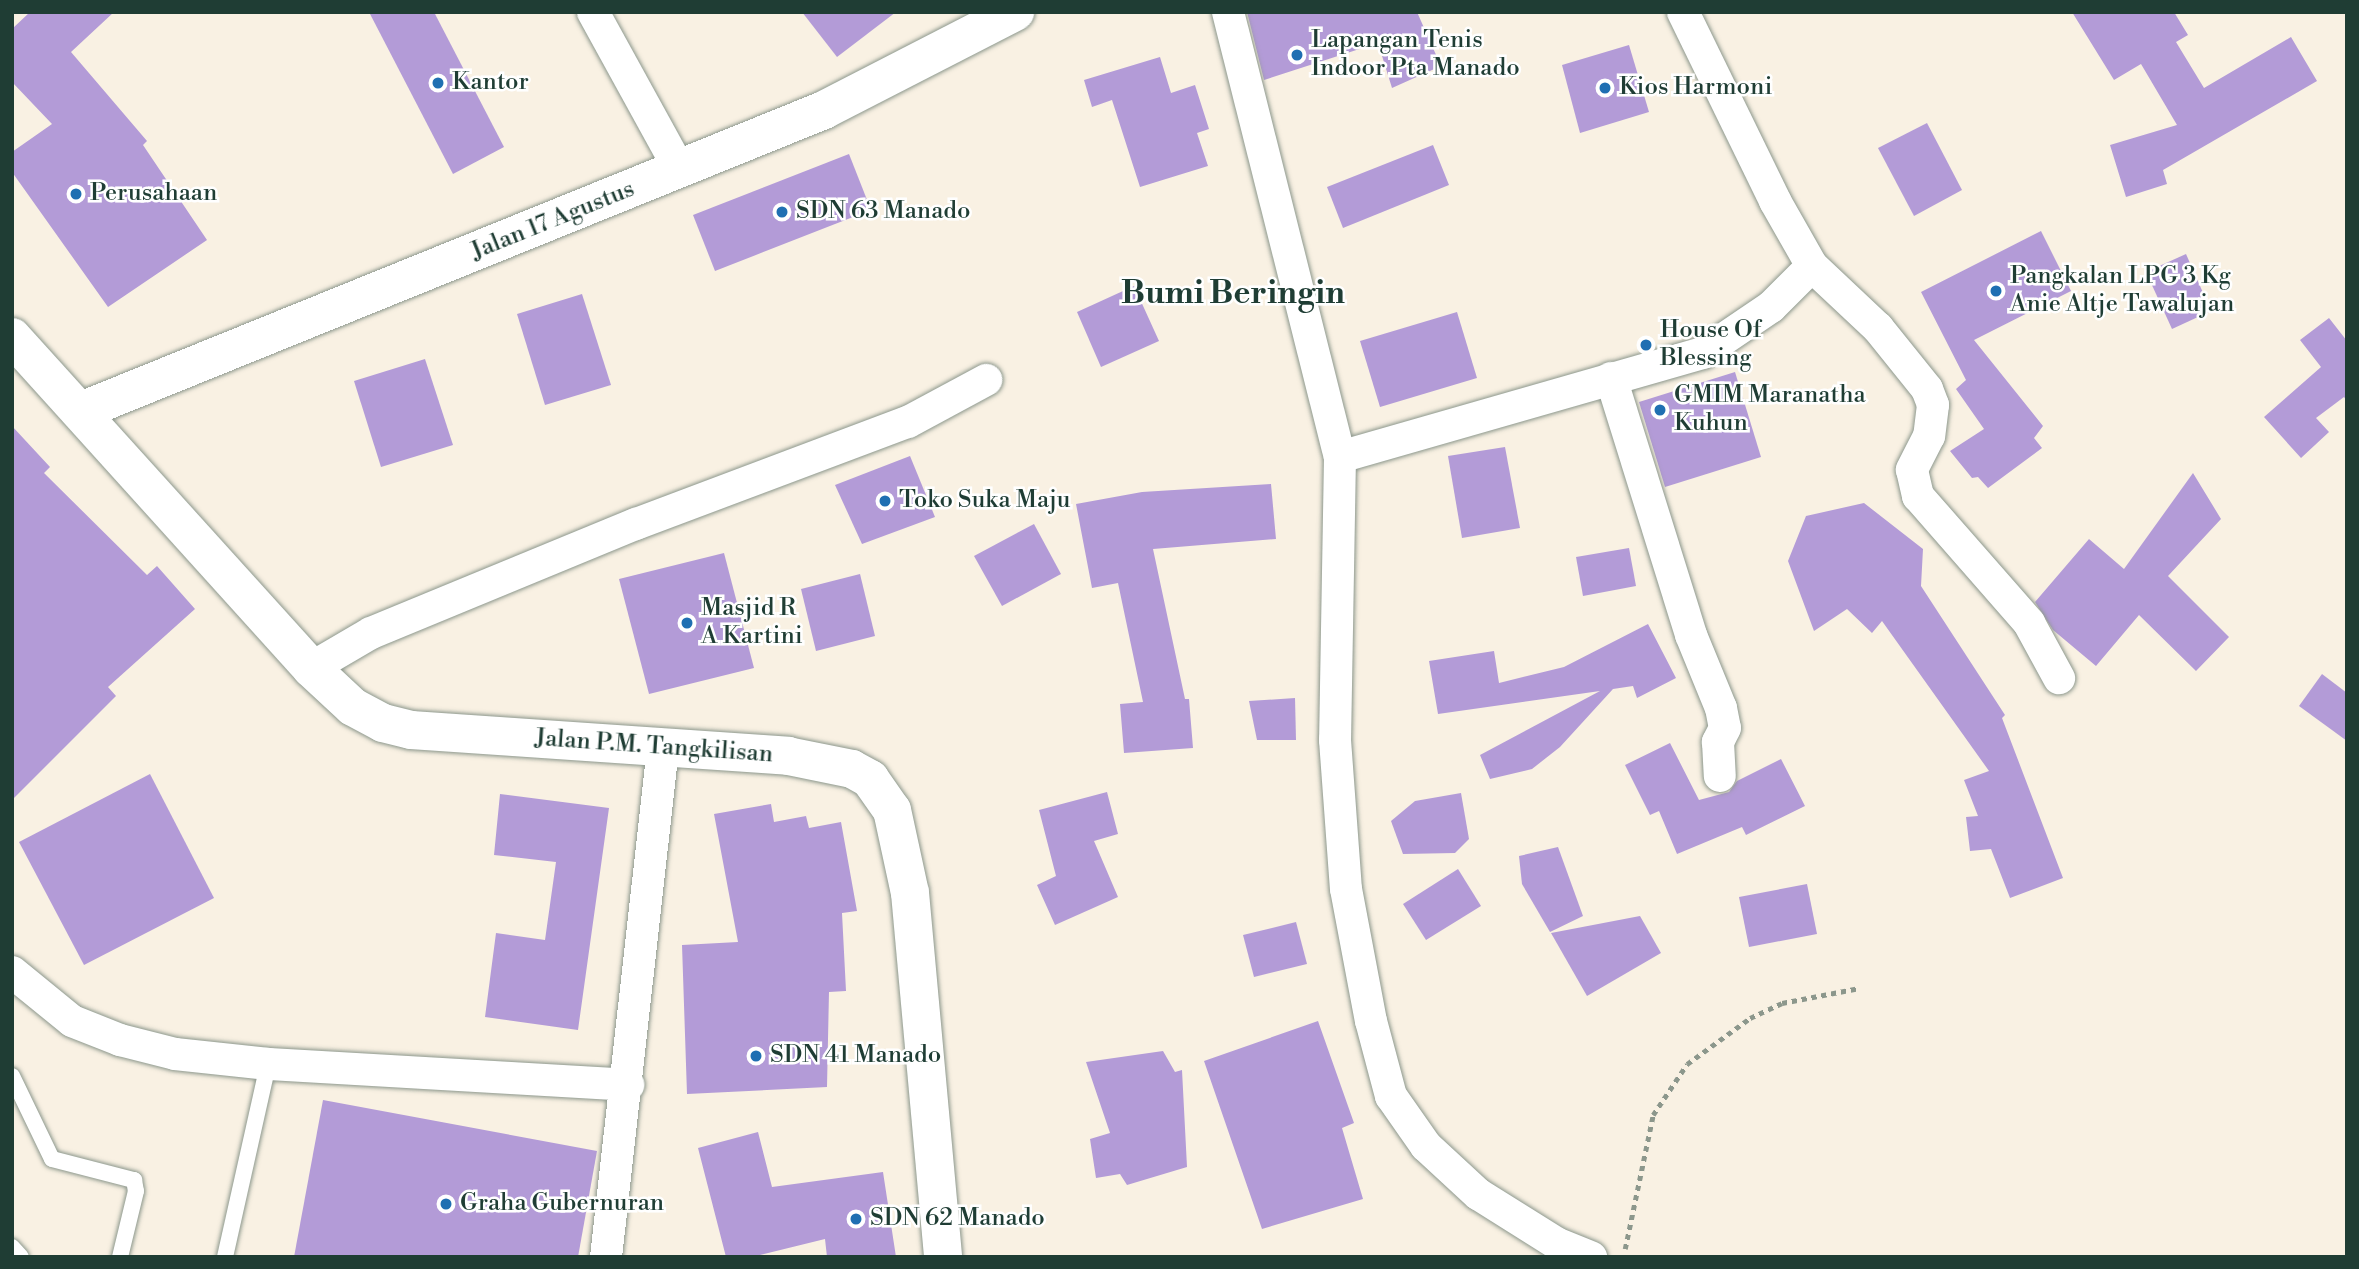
<!DOCTYPE html>
<html>
<head>
<meta charset="utf-8">
<style>
  body { margin:0 }
  #map { position:relative; width:2359px; height:1269px; overflow:hidden; background:#f9f1e3; font-family:"Libre Bodoni",serif }
  div>[style] { position:absolute }
  .building>* { inset:0; background:#b39bd7 }
  .path>* { height:4.5px; margin-top:-2.25px; transform-origin:0; background:repeating-linear-gradient(90deg,#8c978c 0 5px,transparent 0 10px) }
  .roads { filter:drop-shadow(0 0 2px #8c978c) drop-shadow(0 0 2px #8c978c) }
  .lane>* { height:16px; margin:-8px; padding:0 8px; transform-origin:8px; border-radius:8px; background:#fff }
  .street>* { height:32px; margin:-16px; padding:0 16px; transform-origin:16px; border-radius:16px; background:#fff }
  .secondary>* { height:38px; margin:-19px; padding:0 19px; transform-origin:19px; border-radius:19px; background:#fff }
  .dots>* { width:19px; height:19px; translate:-50% -50%; box-sizing:border-box; border:4px solid #fff; border-radius:50% }
  span { translate:-50% -50%; white-space:nowrap; text-align:center; line-height:1.15; -webkit-text-stroke:5px #fff; paint-order:stroke }
  .poi-label { font-size:24px; color:#1f3d34 }
  .left { translate:0 -50%; text-align:left }
  .street-label { font-size:24px; color:#1f3d34 }
  .district-label { font-size:32px; color:#1f3d34; font-weight:700 }
  .frame { position:absolute; inset:0; border:14px solid #1f3d34; pointer-events:none }
</style>
</head>
<body>
<div id="map">
  <div class="building">
    <div style="clip-path:polygon(30px 12px,114px 12px,71px 52px,147px 141px,143px 145px,207px 240px,108px 307px,12px 172px,12px 152px,52px 124px,12px 82px,12px 29px)"></div>
    <div style="clip-path:polygon(369px 12px,434px 12px,504px 147px,453px 174px)"></div>
    <div style="clip-path:polygon(802px 12px,896px 12px,837px 57px)"></div>
    <div style="clip-path:polygon(1247px 12px,1417px 12px,1441px 66px,1392px 88px,1378px 43px,1264px 80px)"></div>
    <div style="clip-path:polygon(2072px 12px,2174px 12px,2188px 35px,2176px 42px,2204px 88px,2291px 37px,2317px 81px,2163px 170px,2167px 184px,2126px 197px,2110px 145px,2177px 125px,2141px 64px,2114px 80px)"></div>
    <div style="clip-path:polygon(1629px 45px,1649px 112px,1580px 133px,1562px 65px)"></div>
    <div style="clip-path:polygon(1160px 57px,1171px 93px,1195px 85px,1209px 129px,1197px 133px,1208px 166px,1140px 187px,1112px 100px,1092px 107px,1084px 80px)"></div>
    <div style="clip-path:polygon(1927px 123px,1962px 190px,1914px 216px,1878px 148px)"></div>
    <div style="clip-path:polygon(1433px 145px,1449px 185px,1343px 228px,1327px 187px)"></div>
    <div style="clip-path:polygon(849px 154px,871px 210px,715px 271px,693px 215px)"></div>
    <div style="clip-path:polygon(2041px 231px,2071px 291px,1974px 340px,2043px 426px,2034px 438px,2042px 448px,1988px 488px,1978px 477px,1972px 478px,1950px 451px,1984px 429px,1956px 389px,1966px 380px,1921px 292px)"></div>
    <div style="clip-path:polygon(2186px 254px,2211px 311px,2172px 329px,2146px 272px)"></div>
    <div style="clip-path:polygon(1134px 286px,1159px 341px,1101px 367px,1077px 312px)"></div>
    <div style="clip-path:polygon(582px 294px,611px 385px,545px 405px,517px 314px)"></div>
    <div style="clip-path:polygon(1457px 312px,1477px 378px,1380px 407px,1360px 341px)"></div>
    <div style="clip-path:polygon(2329px 318px,2347px 341px,2347px 401px,2344px 397px,2316px 418px,2329px 432px,2301px 458px,2264px 417px,2321px 367px,2300px 340px)"></div>
    <div style="clip-path:polygon(425px 359px,453px 445px,381px 467px,354px 381px)"></div>
    <div style="clip-path:polygon(1735px 372px,1761px 457px,1665px 487px,1639px 402px)"></div>
    <div style="clip-path:polygon(12px 426px,50px 467px,44px 473px,147px 575px,157px 566px,195px 609px,108px 687px,116px 696px,12px 800px)"></div>
    <div style="clip-path:polygon(1505px 447px,1520px 528px,1462px 538px,1448px 456px)"></div>
    <div style="clip-path:polygon(910px 456px,935px 517px,862px 544px,835px 485px)"></div>
    <div style="clip-path:polygon(2193px 473px,2221px 519px,2168px 576px,2229px 637px,2196px 671px,2139px 615px,2096px 666px,2053px 630px,2035px 602px,2089px 539px,2124px 569px)"></div>
    <div style="clip-path:polygon(1271px 484px,1276px 539px,1153px 549px,1185px 699px,1189px 699px,1193px 748px,1124px 753px,1120px 704px,1143px 702px,1118px 583px,1092px 588px,1076px 504px,1142px 492px)"></div>
    <div style="clip-path:polygon(1864px 503px,1923px 549px,1921px 586px,2005px 715px,2002px 718px,2063px 878px,2010px 898px,1991px 849px,1970px 851px,1966px 817px,1978px 816px,1964px 780px,1989px 771px,1882px 621px,1872px 633px,1847px 609px,1814px 631px,1788px 561px,1806px 516px)"></div>
    <div style="clip-path:polygon(1034px 524px,1061px 574px,1002px 606px,974px 556px)"></div>
    <div style="clip-path:polygon(1629px 548px,1636px 586px,1583px 596px,1576px 557px)"></div>
    <div style="clip-path:polygon(724px 553px,754px 668px,649px 694px,619px 579px)"></div>
    <div style="clip-path:polygon(860px 574px,875px 636px,816px 651px,801px 589px)"></div>
    <div style="clip-path:polygon(1648px 624px,1676px 678px,1637px 698px,1633px 686px,1613px 689px,1560px 747px,1532px 769px,1490px 779px,1480px 755px,1600px 691px,1438px 714px,1429px 661px,1494px 651px,1499px 683px,1564px 667px)"></div>
    <div style="clip-path:polygon(2322px 674px,2347px 693px,2347px 741px,2299px 706px)"></div>
    <div style="clip-path:polygon(1295px 698px,1296px 740px,1257px 740px,1249px 701px)"></div>
    <div style="clip-path:polygon(1670px 743px,1699px 800px,1729px 792px,1737px 781px,1781px 759px,1805px 806px,1746px 835px,1742px 827px,1677px 854px,1659px 811px,1650px 815px,1625px 765px)"></div>
    <div style="clip-path:polygon(150px 774px,214px 898px,84px 965px,19px 842px)"></div>
    <div style="clip-path:polygon(1107px 792px,1118px 834px,1094px 841px,1118px 897px,1055px 925px,1037px 885px,1056px 876px,1039px 810px)"></div>
    <div style="clip-path:polygon(1461px 793px,1469px 839px,1455px 853px,1403px 854px,1391px 821px,1415px 801px)"></div>
    <div style="clip-path:polygon(500px 794px,609px 808px,578px 1030px,485px 1017px,496px 933px,545px 940px,556px 862px,494px 855px)"></div>
    <div style="clip-path:polygon(771px 804px,774px 822px,806px 816px,809px 828px,841px 822px,857px 911px,842px 913px,846px 991px,829px 992px,827px 1087px,687px 1094px,682px 945px,738px 942px,714px 814px)"></div>
    <div style="clip-path:polygon(1558px 847px,1583px 916px,1550px 932px,1522px 884px,1519px 856px)"></div>
    <div style="clip-path:polygon(1458px 869px,1481px 906px,1426px 940px,1403px 904px)"></div>
    <div style="clip-path:polygon(1807px 884px,1817px 934px,1749px 947px,1739px 897px)"></div>
    <div style="clip-path:polygon(1640px 916px,1661px 953px,1587px 996px,1551px 933px)"></div>
    <div style="clip-path:polygon(1296px 922px,1307px 964px,1254px 977px,1243px 935px)"></div>
    <div style="clip-path:polygon(1318px 1021px,1354px 1123px,1342px 1128px,1363px 1199px,1262px 1229px,1204px 1061px)"></div>
    <div style="clip-path:polygon(1163px 1051px,1175px 1072px,1182px 1070px,1187px 1167px,1127px 1185px,1120px 1174px,1096px 1178px,1090px 1139px,1110px 1133px,1086px 1062px)"></div>
    <div style="clip-path:polygon(323px 1100px,597px 1151px,578px 1257px,294px 1257px)"></div>
    <div style="clip-path:polygon(758px 1132px,772px 1187px,883px 1172px,896px 1257px,827px 1257px,825px 1239px,752px 1257px,726px 1257px,698px 1148px)"></div>
  </div>
  <div class="path">
    <div style="left:1625px;top:1249px;width:137px;rotate:-78.2deg"></div>
    <div style="left:1653px;top:1115px;width:61px;rotate:-56.3deg"></div>
    <div style="left:1687px;top:1064px;width:78px;rotate:-36.1deg"></div>
    <div style="left:1750px;top:1018px;width:35px;rotate:-25deg"></div>
    <div style="left:1782px;top:1003px;width:79px;rotate:-10.9deg"></div>
  </div>
  <div class="roads">
    <div class="lane">
      <div style="left:12px;top:1076px;width:92px;rotate:64.3deg"></div>
      <div style="left:52px;top:1159px;width:85px;rotate:14.4deg"></div>
      <div style="left:134px;top:1180px;width:11px;rotate:80deg"></div>
      <div style="left:136px;top:1191px;width:68px;rotate:103.6deg"></div>
      <div style="left:12px;top:1247px;width:13px;rotate:48deg"></div>
      <div style="left:225px;top:1257px;width:198px;rotate:-77.4deg"></div>
    </div>
    <div class="street">
      <div style="left:593px;top:12px;width:180px;rotate:61.2deg"></div>
      <div style="left:1228px;top:12px;width:459px;rotate:75.9deg"></div>
      <div style="left:1340px;top:457px;width:283px;rotate:91deg"></div>
      <div style="left:1335px;top:740px;width:149px;rotate:85.8deg"></div>
      <div style="left:1346px;top:889px;width:134px;rotate:79.3deg"></div>
      <div style="left:1371px;top:1021px;width:78px;rotate:75.1deg"></div>
      <div style="left:1391px;top:1096px;width:61px;rotate:55deg"></div>
      <div style="left:1426px;top:1146px;width:71px;rotate:42.7deg"></div>
      <div style="left:1478px;top:1194px;width:92px;rotate:32.1deg"></div>
      <div style="left:1556px;top:1243px;width:38px;rotate:22deg"></div>
      <div style="left:1683px;top:12px;width:210px;rotate:64deg"></div>
      <div style="left:1775px;top:201px;width:75px;rotate:60.4deg"></div>
      <div style="left:1812px;top:266px;width:91px;rotate:43.2deg"></div>
      <div style="left:1878px;top:328px;width:78px;rotate:51.2deg"></div>
      <div style="left:1927px;top:389px;width:17px;rotate:69deg"></div>
      <div style="left:1933px;top:405px;width:31px;rotate:97deg"></div>
      <div style="left:1929px;top:436px;width:38px;rotate:117deg"></div>
      <div style="left:1912px;top:470px;width:27px;rotate:77deg"></div>
      <div style="left:1918px;top:496px;width:169px;rotate:48.8deg"></div>
      <div style="left:2029px;top:623px;width:63px;rotate:61.4deg"></div>
      <div style="left:1611px;top:378px;width:269px;rotate:72.7deg"></div>
      <div style="left:1691px;top:635px;width:79px;rotate:67.7deg"></div>
      <div style="left:1721px;top:708px;width:20px;rotate:79deg"></div>
      <div style="left:1725px;top:728px;width:16px;rotate:117deg"></div>
      <div style="left:1718px;top:742px;width:34px;rotate:87deg"></div>
      <div style="left:1340px;top:457px;width:378px;rotate:-16deg"></div>
      <div style="left:1703px;top:353px;width:82px;rotate:-34.1deg"></div>
      <div style="left:1771px;top:307px;width:58px;rotate:-45deg"></div>
      <div style="left:311px;top:668px;width:69px;rotate:-30.3deg"></div>
      <div style="left:371px;top:633px;width:287px;rotate:-22.4deg"></div>
      <div style="left:636px;top:524px;width:290px;rotate:-20.6deg"></div>
      <div style="left:908px;top:422px;width:89px;rotate:-28.3deg"></div>
      <div style="left:12px;top:972px;width:77px;rotate:39.2deg"></div>
      <div style="left:72px;top:1021px;width:52px;rotate:21.6deg"></div>
      <div style="left:120px;top:1040px;width:57px;rotate:14.3deg"></div>
      <div style="left:175px;top:1054px;width:94px;rotate:6.1deg"></div>
      <div style="left:268px;top:1064px;width:361px;rotate:3.3deg"></div>
      <div style="left:606px;top:1257px;width:512px;rotate:-83.61deg"></div>
    </div>
    <div class="secondary">
      <div style="left:12px;top:337px;width:446px;rotate:47.9deg"></div>
      <div style="left:311px;top:668px;width:57px;rotate:42.9deg"></div>
      <div style="left:353px;top:707px;width:34px;rotate:28deg"></div>
      <div style="left:383px;top:723px;width:29px;rotate:14deg"></div>
      <div style="left:411px;top:730px;width:378px;rotate:3.9deg"></div>
      <div style="left:788px;top:756px;width:65px;rotate:11.5deg"></div>
      <div style="left:852px;top:769px;width:21px;rotate:29deg"></div>
      <div style="left:870px;top:779px;width:38px;rotate:55deg"></div>
      <div style="left:892px;top:810px;width:85px;rotate:77.8deg"></div>
      <div style="left:910px;top:893px;width:365px;rotate:84.8deg"></div>
      <div style="left:81px;top:411px;width:802px;rotate:-22.05deg"></div>
      <div style="left:824px;top:110px;width:215px;rotate:-27.2deg"></div>
    </div>
  </div>
  <div class="dots">
    <div style="left:1297px;top:55px;background:#1f6fb2"></div>
    <div style="left:438px;top:83px;background:#1f6fb2"></div>
    <div style="left:1605px;top:88px;background:#1f6fb2"></div>
    <div style="left:76px;top:194px;background:#1f6fb2"></div>
    <div style="left:782px;top:212px;background:#1f6fb2"></div>
    <div style="left:1996px;top:291px;background:#1f6fb2"></div>
    <div style="left:1646px;top:345px;background:#1f6fb2"></div>
    <div style="left:1660px;top:410px;background:#1f6fb2"></div>
    <div style="left:885px;top:501px;background:#1f6fb2"></div>
    <div style="left:687px;top:623px;background:#1f6fb2"></div>
    <div style="left:756px;top:1056px;background:#1f6fb2"></div>
    <div style="left:446px;top:1204px;background:#1f6fb2"></div>
    <div style="left:856px;top:1219px;background:#1f6fb2"></div>
  </div>
  <div class="poi-label">
    <span class="left" style="left:1311px;top:55px">Lapangan Tenis<br>Indoor Pta Manado</span>
    <span class="left" style="left:452px;top:83px">Kantor</span>
    <span class="left" style="left:1619px;top:88px">Kios Harmoni</span>
    <span class="left" style="left:90px;top:194px">Perusahaan</span>
    <span class="left" style="left:796px;top:212px">SDN 63 Manado</span>
    <span class="left" style="left:2010px;top:291px">Pangkalan LPG 3 Kg<br>Anie Altje Tawalujan</span>
    <span class="left" style="left:1660px;top:345px">House Of<br>Blessing</span>
    <span class="left" style="left:1674px;top:410px">GMIM Maranatha<br>Kuhun</span>
    <span class="left" style="left:899px;top:501px">Toko Suka Maju</span>
    <span class="left" style="left:701px;top:623px">Masjid R<br>A Kartini</span>
    <span class="left" style="left:770px;top:1056px">SDN 41 Manado</span>
    <span class="left" style="left:460px;top:1204px">Graha Gubernuran</span>
    <span class="left" style="left:870px;top:1219px">SDN 62 Manado</span>
  </div>
  <div class="street-label">
    <span style="left:553px;top:221px;rotate:-22deg">Jalan 17 Agustus</span>
    <span style="left:654px;top:747px;rotate:4deg">Jalan P.M. Tangkilisan</span>
  </div>
  <div class="district-label">
    <span style="left:1233px;top:293px">Bumi Beringin</span>
  </div>
  <div class="frame"></div>
</div>
</body>
</html>
